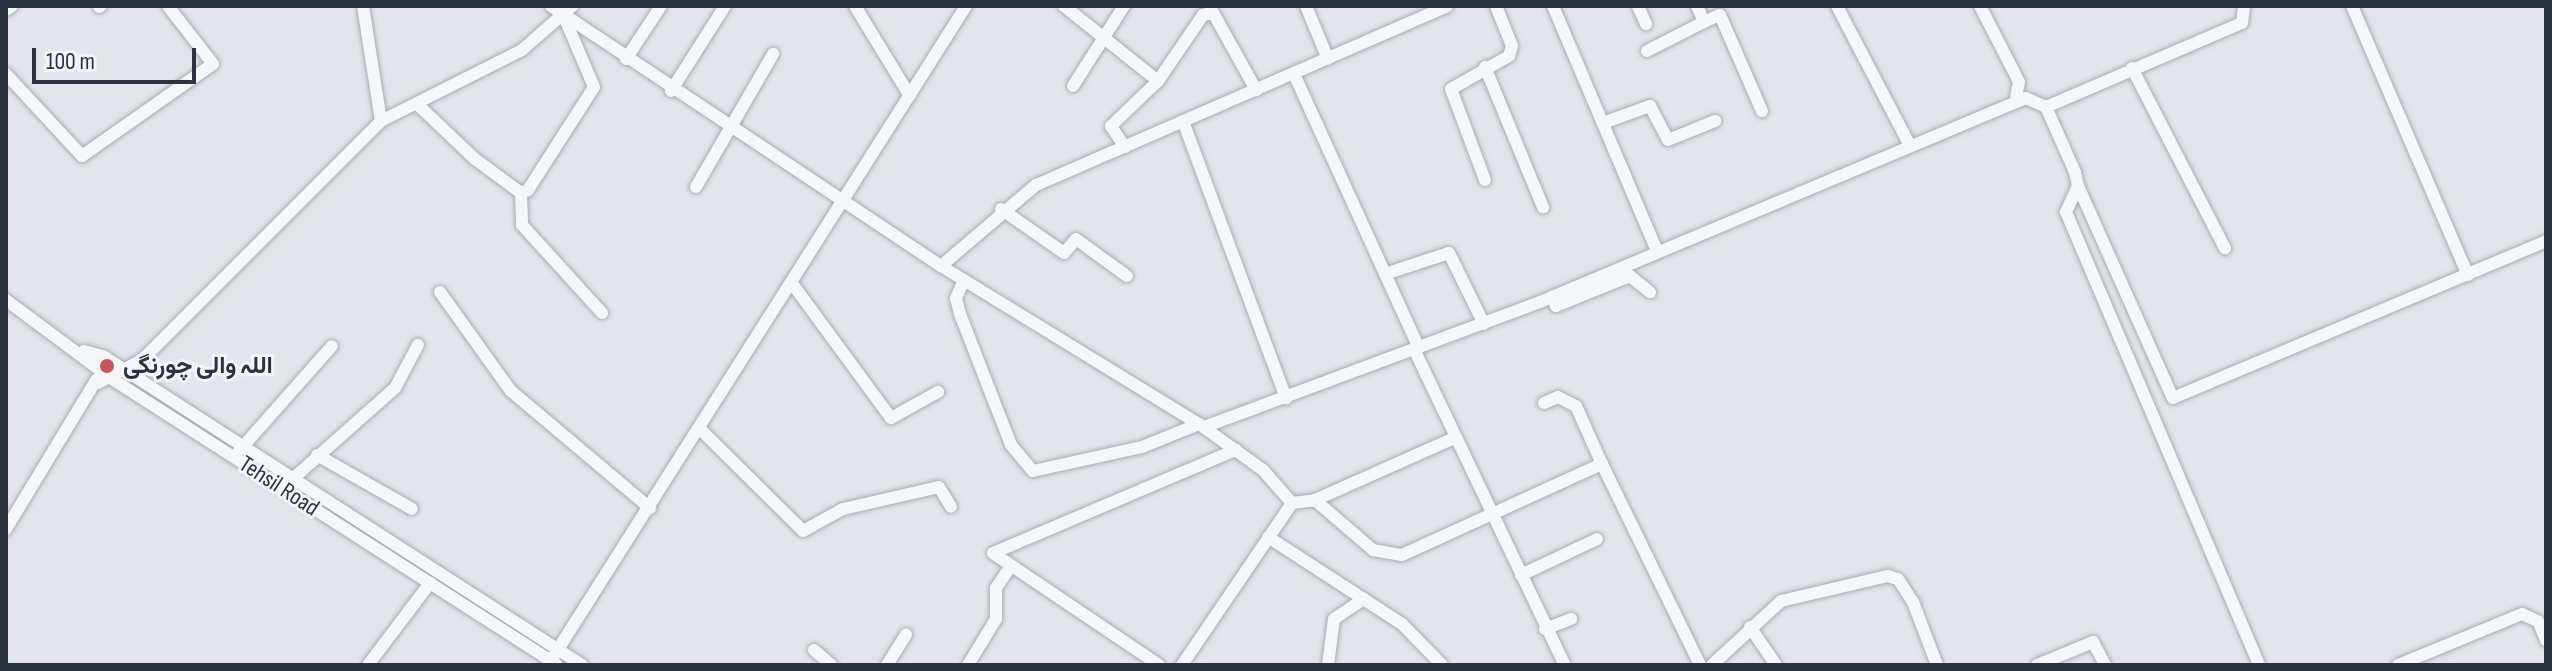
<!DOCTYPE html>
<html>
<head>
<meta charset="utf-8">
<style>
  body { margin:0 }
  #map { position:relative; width:2552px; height:671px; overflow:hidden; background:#e3e5ea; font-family:"Sofia Sans Condensed",Vazirmatn,sans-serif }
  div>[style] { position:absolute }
  .roads { filter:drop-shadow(0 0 2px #a8acb4) drop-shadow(0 0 2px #a8acb4) }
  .minor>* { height:12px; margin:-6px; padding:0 6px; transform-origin:6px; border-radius:6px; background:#f5f6f8 }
  .dots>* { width:22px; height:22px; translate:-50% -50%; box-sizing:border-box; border:4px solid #f2f4f7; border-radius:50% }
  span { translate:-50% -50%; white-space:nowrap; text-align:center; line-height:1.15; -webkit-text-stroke:6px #f2f4f7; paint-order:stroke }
  .poi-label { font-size:24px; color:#2c3240; font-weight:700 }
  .left { translate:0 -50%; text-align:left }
  .street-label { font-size:24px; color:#2c3240 }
  .frame { position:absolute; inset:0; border:8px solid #2c3240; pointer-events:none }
  .scale { position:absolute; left:32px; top:48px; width:164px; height:36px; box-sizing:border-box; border:4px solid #2c3240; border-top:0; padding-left:10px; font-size:24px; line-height:28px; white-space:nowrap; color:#2c3240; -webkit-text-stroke:6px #f2f4f7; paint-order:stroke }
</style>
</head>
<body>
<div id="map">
  <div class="roads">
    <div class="minor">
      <div style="left:363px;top:6px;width:116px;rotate:81.1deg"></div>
      <div style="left:551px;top:6px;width:469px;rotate:33.7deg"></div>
      <div style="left:941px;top:266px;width:303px;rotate:31.5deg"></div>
      <div style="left:1199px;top:424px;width:79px;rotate:35.7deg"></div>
      <div style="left:1263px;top:470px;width:44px;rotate:48.7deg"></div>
      <div style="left:1292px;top:503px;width:23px;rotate:-7deg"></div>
      <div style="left:1315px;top:500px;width:150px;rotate:-24deg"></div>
      <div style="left:855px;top:6px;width:105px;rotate:58.6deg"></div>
      <div style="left:1064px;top:6px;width:120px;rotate:38.6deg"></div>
      <div style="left:1306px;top:6px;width:57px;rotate:67.5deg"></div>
      <div style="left:1553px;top:6px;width:266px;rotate:67deg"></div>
      <div style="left:1638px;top:6px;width:20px;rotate:66deg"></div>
      <div style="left:1697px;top:6px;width:17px;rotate:66deg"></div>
      <div style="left:1704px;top:22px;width:17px;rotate:-24deg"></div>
      <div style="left:1720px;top:15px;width:105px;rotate:66.4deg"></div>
      <div style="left:1837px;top:6px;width:156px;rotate:62.4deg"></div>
      <div style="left:1980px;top:6px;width:85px;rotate:62.8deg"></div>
      <div style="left:2019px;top:82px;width:15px;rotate:101deg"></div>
      <div style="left:2352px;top:6px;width:293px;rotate:66.7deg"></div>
      <div style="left:99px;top:7px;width:2px;rotate:-27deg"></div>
      <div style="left:1211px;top:9px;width:93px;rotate:60.9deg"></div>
      <div style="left:6px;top:10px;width:7px;rotate:-34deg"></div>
      <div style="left:1647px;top:51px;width:64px;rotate:-27deg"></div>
      <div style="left:626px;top:59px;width:64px;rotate:-56.6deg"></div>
      <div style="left:1485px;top:67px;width:152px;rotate:67.5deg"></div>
      <div style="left:2132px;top:68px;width:203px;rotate:62.7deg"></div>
      <div style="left:6px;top:74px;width:112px;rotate:47.2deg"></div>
      <div style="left:82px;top:156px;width:160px;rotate:-35.1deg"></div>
      <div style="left:213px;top:64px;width:73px;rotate:-127.8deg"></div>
      <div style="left:1294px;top:74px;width:299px;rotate:65.5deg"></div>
      <div style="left:1073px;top:86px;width:95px;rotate:-57.5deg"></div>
      <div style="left:671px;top:91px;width:101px;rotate:-57.6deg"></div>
      <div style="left:417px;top:104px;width:80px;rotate:43.5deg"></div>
      <div style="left:475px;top:159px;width:57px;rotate:36.5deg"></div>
      <div style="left:521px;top:193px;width:8px;rotate:-23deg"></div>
      <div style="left:528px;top:190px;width:122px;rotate:-57.3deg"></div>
      <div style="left:594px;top:87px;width:74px;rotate:-113.1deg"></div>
      <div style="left:2046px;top:107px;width:213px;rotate:-23.2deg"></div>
      <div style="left:2242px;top:23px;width:17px;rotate:-83deg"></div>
      <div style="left:1183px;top:121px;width:296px;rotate:69.6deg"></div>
      <div style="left:1603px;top:123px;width:50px;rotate:-19.9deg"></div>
      <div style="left:1650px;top:106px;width:38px;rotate:62deg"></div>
      <div style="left:1668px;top:140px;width:51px;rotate:-22deg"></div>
      <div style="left:1125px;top:147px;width:25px;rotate:-124deg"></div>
      <div style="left:1111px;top:126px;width:65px;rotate:-43.8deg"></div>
      <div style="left:1158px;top:81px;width:80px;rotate:-55.7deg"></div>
      <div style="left:1203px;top:15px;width:10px;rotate:-11deg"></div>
      <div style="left:1485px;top:180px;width:97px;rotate:-110.5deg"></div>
      <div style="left:1451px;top:89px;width:67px;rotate:-29.6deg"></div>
      <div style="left:1509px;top:56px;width:10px;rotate:-73deg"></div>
      <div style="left:1512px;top:46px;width:43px;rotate:-111.8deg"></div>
      <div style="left:2078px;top:186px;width:232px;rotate:65.9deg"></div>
      <div style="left:2173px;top:398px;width:405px;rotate:-22.8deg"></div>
      <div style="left:696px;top:187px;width:154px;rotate:-59.9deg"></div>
      <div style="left:521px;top:193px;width:32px;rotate:88deg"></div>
      <div style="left:522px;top:225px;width:119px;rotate:47.7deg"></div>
      <div style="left:1001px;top:209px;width:77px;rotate:34.9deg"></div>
      <div style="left:1064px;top:253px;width:18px;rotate:-49deg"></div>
      <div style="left:1076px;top:239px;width:63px;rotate:36deg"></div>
      <div style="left:941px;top:266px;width:125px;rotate:-40.5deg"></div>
      <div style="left:1036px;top:185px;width:448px;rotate:-23.5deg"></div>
      <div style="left:1385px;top:274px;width:67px;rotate:-18.2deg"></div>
      <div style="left:1449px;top:253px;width:79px;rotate:63.8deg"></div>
      <div style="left:964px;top:280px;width:20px;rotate:114deg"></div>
      <div style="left:956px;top:298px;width:16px;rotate:76deg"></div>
      <div style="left:960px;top:314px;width:141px;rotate:68.7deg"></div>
      <div style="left:1011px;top:445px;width:34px;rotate:50deg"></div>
      <div style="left:1033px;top:471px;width:112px;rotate:-12.4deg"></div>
      <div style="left:1142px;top:447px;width:61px;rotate:-22deg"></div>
      <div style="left:791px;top:282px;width:169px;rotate:53.7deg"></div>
      <div style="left:891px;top:418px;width:54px;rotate:-29deg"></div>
      <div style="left:440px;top:292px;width:122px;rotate:54.4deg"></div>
      <div style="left:511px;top:391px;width:182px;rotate:40.1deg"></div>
      <div style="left:1552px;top:297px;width:10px;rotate:66deg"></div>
      <div style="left:1556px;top:306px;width:80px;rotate:-22.1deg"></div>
      <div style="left:1630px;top:276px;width:26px;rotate:39deg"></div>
      <div style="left:6px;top:300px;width:132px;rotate:36.7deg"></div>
      <div style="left:112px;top:379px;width:528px;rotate:32.7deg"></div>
      <div style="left:1414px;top:349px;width:350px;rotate:64.5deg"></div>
      <div style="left:84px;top:351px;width:20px;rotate:15deg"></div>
      <div style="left:103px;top:356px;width:570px;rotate:32.83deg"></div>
      <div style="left:98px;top:383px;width:50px;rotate:-27.6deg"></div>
      <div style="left:142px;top:360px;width:338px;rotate:-45deg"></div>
      <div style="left:381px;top:121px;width:158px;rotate:-26.7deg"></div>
      <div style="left:522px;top:50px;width:67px;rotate:-41.3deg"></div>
      <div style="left:1544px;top:403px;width:15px;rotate:-23deg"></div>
      <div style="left:1558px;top:397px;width:20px;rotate:27deg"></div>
      <div style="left:1576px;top:406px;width:64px;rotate:65.9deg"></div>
      <div style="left:1204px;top:427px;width:358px;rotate:-20.4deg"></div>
      <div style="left:1540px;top:302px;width:527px;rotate:-22.77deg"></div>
      <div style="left:2026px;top:98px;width:22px;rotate:24deg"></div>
      <div style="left:2046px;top:107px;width:71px;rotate:66deg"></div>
      <div style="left:2075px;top:172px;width:14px;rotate:78deg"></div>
      <div style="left:2078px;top:186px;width:29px;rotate:115deg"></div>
      <div style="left:2066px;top:212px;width:492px;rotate:66.9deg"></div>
      <div style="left:700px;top:429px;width:145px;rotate:44.7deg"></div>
      <div style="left:803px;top:531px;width:46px;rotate:-28.8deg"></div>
      <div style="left:843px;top:509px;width:98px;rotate:-12.9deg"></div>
      <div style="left:939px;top:487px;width:23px;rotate:59deg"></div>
      <div style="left:239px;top:451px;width:140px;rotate:-48.5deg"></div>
      <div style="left:317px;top:455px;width:109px;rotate:29.6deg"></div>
      <div style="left:288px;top:483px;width:143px;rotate:-41.6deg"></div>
      <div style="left:395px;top:388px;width:49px;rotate:-61.9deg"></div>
      <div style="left:1315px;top:500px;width:77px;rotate:40.8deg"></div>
      <div style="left:1373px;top:550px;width:29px;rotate:10deg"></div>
      <div style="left:1402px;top:555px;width:220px;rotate:-24.5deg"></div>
      <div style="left:1602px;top:464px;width:224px;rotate:64deg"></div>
      <div style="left:6px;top:529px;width:175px;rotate:-58.8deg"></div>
      <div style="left:1268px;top:537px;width:160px;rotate:33deg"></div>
      <div style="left:1402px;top:624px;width:57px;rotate:45.7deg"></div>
      <div style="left:1521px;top:575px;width:84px;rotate:-25.3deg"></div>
      <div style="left:1750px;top:627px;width:46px;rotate:55.6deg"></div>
      <div style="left:1545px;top:629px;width:28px;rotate:-21deg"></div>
      <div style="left:814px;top:650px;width:23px;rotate:41deg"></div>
      <div style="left:368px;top:665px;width:103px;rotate:-52.9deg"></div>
      <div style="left:548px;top:665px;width:780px;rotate:-57.61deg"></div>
      <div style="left:887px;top:665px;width:36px;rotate:-58deg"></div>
      <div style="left:968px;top:665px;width:54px;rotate:-58.7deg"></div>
      <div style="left:996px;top:619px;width:31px;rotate:-90deg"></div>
      <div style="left:996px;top:588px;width:27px;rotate:-56deg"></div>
      <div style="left:1159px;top:665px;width:200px;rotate:-146deg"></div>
      <div style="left:993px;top:553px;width:264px;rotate:-23deg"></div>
      <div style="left:1182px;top:665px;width:196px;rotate:-55.8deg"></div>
      <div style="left:1328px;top:665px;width:46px;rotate:-82.6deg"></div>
      <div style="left:1334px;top:619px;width:36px;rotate:-34deg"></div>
      <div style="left:1712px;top:665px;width:94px;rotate:-42.8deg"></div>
      <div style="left:1781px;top:601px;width:110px;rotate:-13.2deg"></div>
      <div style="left:1888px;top:576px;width:10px;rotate:17deg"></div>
      <div style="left:1898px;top:579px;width:27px;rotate:57deg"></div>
      <div style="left:1913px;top:602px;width:67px;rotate:69.1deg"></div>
      <div style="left:2037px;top:665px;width:61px;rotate:-22.3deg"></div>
      <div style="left:2093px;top:642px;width:26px;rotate:62deg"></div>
      <div style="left:2398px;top:665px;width:134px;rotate:-22.4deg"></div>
      <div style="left:2522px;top:614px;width:17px;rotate:24deg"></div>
      <div style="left:2538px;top:621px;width:21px;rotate:67deg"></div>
    </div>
  </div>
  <div class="dots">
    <div style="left:107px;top:366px;background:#c3545b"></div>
  </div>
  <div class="poi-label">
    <span class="left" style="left:123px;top:366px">اللہ والی چورنگی</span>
  </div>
  <div class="street-label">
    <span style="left:279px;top:486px;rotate:33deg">Tehsil Road</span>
  </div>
  <div class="frame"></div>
  <div class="scale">100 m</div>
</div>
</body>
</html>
